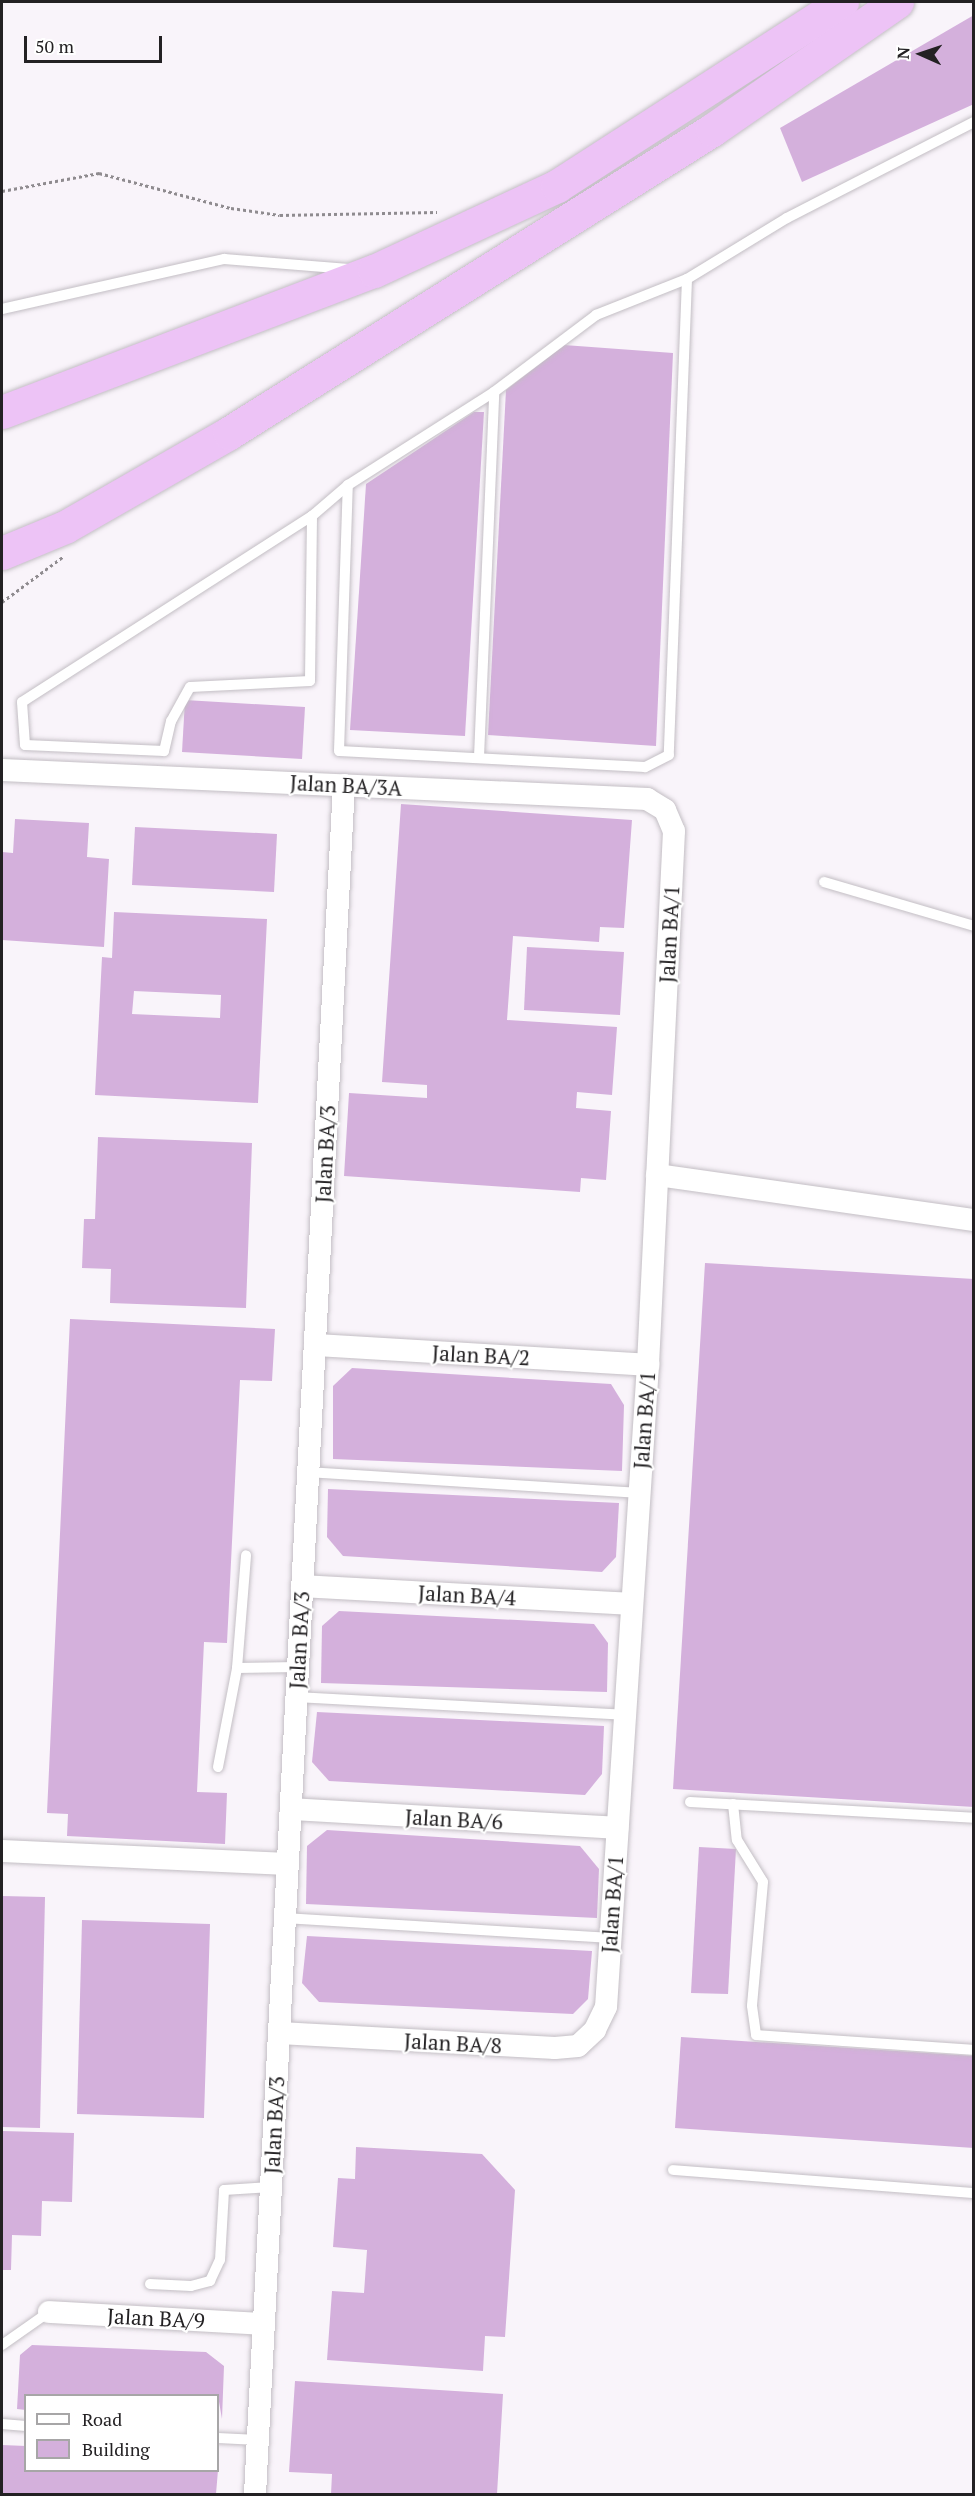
<!DOCTYPE html>
<html>
<head>
<meta charset="utf-8">
<style>
  body { margin:0 }
  #map { position:relative; width:975px; height:2496px; overflow:hidden; background:#f9f4fa; font-family:"PT Serif",serif }
  div>[style] { position:absolute }
  .building>* { inset:0; background:#d4b0dc }
  .path>* { height:3px; margin-top:-1.5px; transform-origin:0; background:repeating-linear-gradient(90deg,#8f8b8f 0 3px,transparent 0 6px) }
  .roads { filter:drop-shadow(0 0 2px #c3bec4) drop-shadow(0 0 2px #c3bec4) }
  .lane>* { height:10px; margin:-5px; padding:0 5px; transform-origin:5px; border-radius:5px; background:#fff }
  .street>* { height:22px; margin:-11px; padding:0 11px; transform-origin:11px; border-radius:11px; background:#fff }
  .highway>* { height:33px; margin:-16.5px; padding:0 16.5px; transform-origin:16.5px; border-radius:16.5px; background:#edc3f6 }
  span { translate:-50% -50%; white-space:nowrap; text-align:center; line-height:1.15; -webkit-text-stroke:4.5px #fff; paint-order:stroke }
  .street-label { font-size:21px; color:#232123 }
  .frame { position:absolute; inset:0; border:3px solid #232123; pointer-events:none }
  .legend { position:absolute; left:24px; top:2394px; width:195px; height:78px; box-sizing:border-box; background:#fff; border:2px solid #a7a6a7; margin:0; padding:8px 10px; list-style:none; font-size:18px; color:#232123 }
  .legend li { display:flex; align-items:center; gap:12px; height:30px }
  .legend b { width:30px; border:2px solid #a7a6a7 }
  .north { position:absolute; left:891px; top:24px; width:60px; height:60px; -webkit-text-stroke:4px #fff; paint-order:stroke; rotate:273deg; font-size:16px; font-weight:700; line-height:24px; text-align:center; color:#232123 }
  .north::after { content:''; display:block; margin:auto; width:21px; height:27px; background:#232123; clip-path:polygon(50% 0,100% 100%,50% 72%,0 100%) }
  .scale { position:absolute; left:24px; top:36px; width:138px; height:27px; box-sizing:border-box; border:3px solid #232123; border-top:0; padding-left:8px; font-size:18px; line-height:21px; white-space:nowrap; color:#232123; -webkit-text-stroke:4px #fff; paint-order:stroke }
</style>
</head>
<body>
<div id="map">
  <div class="building">
    <div style="clip-path:polygon(974px 15px,974px 104px,802px 182px,780px 128px)"></div>
    <div style="clip-path:polygon(564px 345px,673px 353px,656px 746px,488px 735px,506px 390px)"></div>
    <div style="clip-path:polygon(474px 412px,484px 412px,465px 736px,350px 730px,366px 484px)"></div>
    <div style="clip-path:polygon(185px 700px,305px 707px,302px 759px,182px 752px)"></div>
    <div style="clip-path:polygon(401px 804px,632px 820px,624px 928px,600px 927px,599px 942px,513px 936px,507px 1020px,617px 1027px,612px 1095px,577px 1092px,576px 1108px,611px 1111px,606px 1180px,581px 1178px,580px 1192px,344px 1176px,349px 1093px,427px 1098px,427px 1085px,382px 1082px)"></div>
    <div style="clip-path:polygon(15px 819px,89px 823px,87px 857px,109px 859px,104px 947px,2px 940px,2px 852px,13px 853px)"></div>
    <div style="clip-path:polygon(135px 827px,277px 834px,274px 892px,132px 885px)"></div>
    <div style="clip-path:polygon(evenodd,114px 912px,267px 919px,258px 1103px,95px 1095px,102px 957px,112px 958px,114px 912px,134px 991px,221px 995px,220px 1018px,132px 1014px,134px 991px)"></div>
    <div style="clip-path:polygon(527px 947px,624px 952px,620px 1015px,524px 1010px)"></div>
    <div style="clip-path:polygon(98px 1137px,252px 1143px,246px 1308px,110px 1303px,111px 1269px,82px 1268px,84px 1219px,95px 1219px)"></div>
    <div style="clip-path:polygon(705px 1263px,974px 1279px,974px 1807px,673px 1789px)"></div>
    <div style="clip-path:polygon(70px 1319px,275px 1329px,272px 1381px,240px 1380px,227px 1643px,204px 1642px,197px 1792px,227px 1793px,225px 1844px,67px 1836px,68px 1814px,47px 1813px)"></div>
    <div style="clip-path:polygon(352px 1368px,611px 1384px,624px 1405px,622px 1471px,333px 1459px,333px 1386px)"></div>
    <div style="clip-path:polygon(328px 1489px,619px 1503px,616px 1557px,602px 1572px,343px 1556px,327px 1537px)"></div>
    <div style="clip-path:polygon(339px 1611px,594px 1624px,608px 1643px,607px 1692px,321px 1683px,322px 1626px)"></div>
    <div style="clip-path:polygon(317px 1712px,604px 1726px,602px 1774px,585px 1795px,329px 1781px,312px 1762px)"></div>
    <div style="clip-path:polygon(327px 1830px,580px 1846px,599px 1869px,597px 1918px,306px 1904px,307px 1846px)"></div>
    <div style="clip-path:polygon(699px 1847px,736px 1849px,728px 1994px,691px 1993px)"></div>
    <div style="clip-path:polygon(2px 1896px,45px 1897px,40px 2128px,2px 2127px)"></div>
    <div style="clip-path:polygon(82px 1920px,210px 1924px,204px 2118px,77px 2114px)"></div>
    <div style="clip-path:polygon(307px 1936px,592px 1951px,588px 1999px,573px 2014px,319px 2002px,302px 1983px)"></div>
    <div style="clip-path:polygon(681px 2037px,974px 2056px,974px 2148px,675px 2128px)"></div>
    <div style="clip-path:polygon(2px 2131px,74px 2133px,72px 2202px,42px 2201px,41px 2236px,12px 2235px,11px 2270px,2px 2270px)"></div>
    <div style="clip-path:polygon(356px 2147px,482px 2154px,515px 2190px,505px 2337px,485px 2336px,483px 2371px,327px 2360px,332px 2291px,364px 2293px,367px 2250px,333px 2247px,338px 2178px,355px 2179px)"></div>
    <div style="clip-path:polygon(32px 2345px,206px 2352px,224px 2366px,222px 2419px,218px 2396px,26px 2396px,26px 2410px,17px 2409px,20px 2355px)"></div>
    <div style="clip-path:polygon(295px 2381px,503px 2394px,497px 2494px,331px 2494px,332px 2474px,289px 2472px)"></div>
    <div style="clip-path:polygon(2px 2445px,26px 2446px,26px 2470px,218px 2470px,216px 2494px,2px 2494px)"></div>
  </div>
  <div class="path">
    <div style="left:2px;top:191px;width:99px;rotate:-10.5deg"></div>
    <div style="left:99px;top:173px;width:137px;rotate:14.9deg"></div>
    <div style="left:231px;top:208px;width:49px;rotate:8.1deg"></div>
    <div style="left:280px;top:215px;width:157px;rotate:-1.1deg"></div>
    <div style="left:2px;top:602px;width:77px;rotate:-36.6deg"></div>
  </div>
  <div class="roads">
    <div class="lane">
      <div style="left:687px;top:279px;width:476px;rotate:92.2deg"></div>
      <div style="left:669px;top:755px;width:27px;rotate:153deg"></div>
      <div style="left:645px;top:767px;width:306px;rotate:-177deg"></div>
      <div style="left:339px;top:751px;width:266px;rotate:-88.1deg"></div>
      <div style="left:348px;top:485px;width:173px;rotate:-32.5deg"></div>
      <div style="left:494px;top:392px;width:128px;rotate:-37deg"></div>
      <div style="left:596px;top:315px;width:98px;rotate:-21.6deg"></div>
      <div style="left:687px;top:279px;width:117px;rotate:-31.4deg"></div>
      <div style="left:787px;top:218px;width:210px;rotate:-27.2deg"></div>
      <div style="left:2px;top:309px;width:228px;rotate:-12.7deg"></div>
      <div style="left:224px;top:259px;width:125px;rotate:4.6deg"></div>
      <div style="left:312px;top:516px;width:165px;rotate:90.7deg"></div>
      <div style="left:310px;top:681px;width:120px;rotate:177.1deg"></div>
      <div style="left:190px;top:687px;width:39px;rotate:119deg"></div>
      <div style="left:171px;top:721px;width:31px;rotate:103deg"></div>
      <div style="left:164px;top:751px;width:139px;rotate:-177.5deg"></div>
      <div style="left:25px;top:745px;width:43px;rotate:-94deg"></div>
      <div style="left:22px;top:702px;width:345px;rotate:-32.7deg"></div>
      <div style="left:312px;top:516px;width:48px;rotate:-40.7deg"></div>
      <div style="left:479px;top:757px;width:365px;rotate:-87.6deg"></div>
      <div style="left:824px;top:882px;width:156px;rotate:16.3deg"></div>
      <div style="left:308px;top:1472px;width:332px;rotate:3.6deg"></div>
      <div style="left:237px;top:1668px;width:61px;rotate:-0.9deg"></div>
      <div style="left:296px;top:1697px;width:328px;rotate:3.1deg"></div>
      <div style="left:218px;top:1767px;width:101px;rotate:-79.1deg"></div>
      <div style="left:237px;top:1668px;width:113px;rotate:-85.4deg"></div>
      <div style="left:690px;top:1802px;width:284px;rotate:3.2deg"></div>
      <div style="left:733px;top:1804px;width:36px;rotate:84deg"></div>
      <div style="left:737px;top:1840px;width:49px;rotate:58.2deg"></div>
      <div style="left:763px;top:1882px;width:124px;rotate:95.1deg"></div>
      <div style="left:752px;top:2006px;width:29px;rotate:82deg"></div>
      <div style="left:756px;top:2035px;width:219px;rotate:3.9deg"></div>
      <div style="left:285px;top:1918px;width:326px;rotate:3.5deg"></div>
      <div style="left:673px;top:2170px;width:302px;rotate:4.4deg"></div>
      <div style="left:150px;top:2284px;width:41px;rotate:2.8deg"></div>
      <div style="left:191px;top:2286px;width:20px;rotate:-15deg"></div>
      <div style="left:210px;top:2281px;width:23px;rotate:-65deg"></div>
      <div style="left:220px;top:2260px;width:70px;rotate:-86.7deg"></div>
      <div style="left:224px;top:2190px;width:47px;rotate:-3.7deg"></div>
      <div style="left:2px;top:2345px;width:57px;rotate:-35.1deg"></div>
      <div style="left:2px;top:2424px;width:24px;rotate:5deg"></div>
      <div style="left:218px;top:2438px;width:40px;rotate:2.9deg"></div>
    </div>
    <div class="street">
      <div style="left:2px;top:770px;width:646px;rotate:2.57deg"></div>
      <div style="left:647px;top:799px;width:21px;rotate:31deg"></div>
      <div style="left:665px;top:810px;width:23px;rotate:67deg"></div>
      <div style="left:674px;top:831px;width:535px;rotate:92.79deg"></div>
      <div style="left:648px;top:1365px;width:643px;rotate:93.74deg"></div>
      <div style="left:606px;top:2007px;width:25px;rotate:116deg"></div>
      <div style="left:595px;top:2030px;width:23px;rotate:137deg"></div>
      <div style="left:578px;top:2046px;width:23px;rotate:175deg"></div>
      <div style="left:555px;top:2048px;width:276px;rotate:-176.9deg"></div>
      <div style="left:657px;top:1175px;width:320px;rotate:8.1deg"></div>
      <div style="left:315px;top:1345px;width:334px;rotate:3.4deg"></div>
      <div style="left:302px;top:1586px;width:330px;rotate:3.1deg"></div>
      <div style="left:291px;top:1809px;width:327px;rotate:3.3deg"></div>
      <div style="left:2px;top:1851px;width:286px;rotate:2.6deg"></div>
      <div style="left:49px;top:2312px;width:215px;rotate:3.2deg"></div>
      <div style="left:255px;top:2494px;width:1711px;rotate:-87.02deg"></div>
    </div>
    <div class="highway">
      <div style="left:2px;top:412px;width:398px;rotate:-20.8deg"></div>
      <div style="left:374px;top:271px;width:202px;rotate:-24.9deg"></div>
      <div style="left:557px;top:186px;width:339px;rotate:-32.8deg"></div>
      <div style="left:2px;top:553px;width:68px;rotate:-22.4deg"></div>
      <div style="left:65px;top:527px;width:189px;rotate:-29.8deg"></div>
      <div style="left:229px;top:433px;width:570px;rotate:-32.1deg"></div>
      <div style="left:712px;top:130px;width:225px;rotate:-34.7deg"></div>
    </div>
  </div>
  <div class="street-label">
    <span style="left:346px;top:785px;rotate:3deg">Jalan BA/3A</span>
    <span style="left:669px;top:934px;rotate:-87deg">Jalan BA/1</span>
    <span style="left:325px;top:1154px;rotate:-87deg">Jalan BA/3</span>
    <span style="left:481px;top:1355px;rotate:3deg">Jalan BA/2</span>
    <span style="left:644px;top:1420px;rotate:-86deg">Jalan BA/1</span>
    <span style="left:467px;top:1595px;rotate:3deg">Jalan BA/4</span>
    <span style="left:299px;top:1640px;rotate:-87deg">Jalan BA/3</span>
    <span style="left:454px;top:1819px;rotate:3deg">Jalan BA/6</span>
    <span style="left:612px;top:1904px;rotate:-86deg">Jalan BA/1</span>
    <span style="left:453px;top:2043px;rotate:3deg">Jalan BA/8</span>
    <span style="left:274px;top:2125px;rotate:-87deg">Jalan BA/3</span>
    <span style="left:156px;top:2318px;rotate:3deg">Jalan BA/9</span>
  </div>
  <div class="frame"></div>
  <ul class="legend">
  <li><b style="height:8px;background:#fff"></b>Road</li>
  <li><b style="height:16px;background:#d4b0dc"></b>Building</li>
  </ul>
  <div class="north">N</div>
  <div class="scale">50 m</div>
</div>
</body>
</html>
